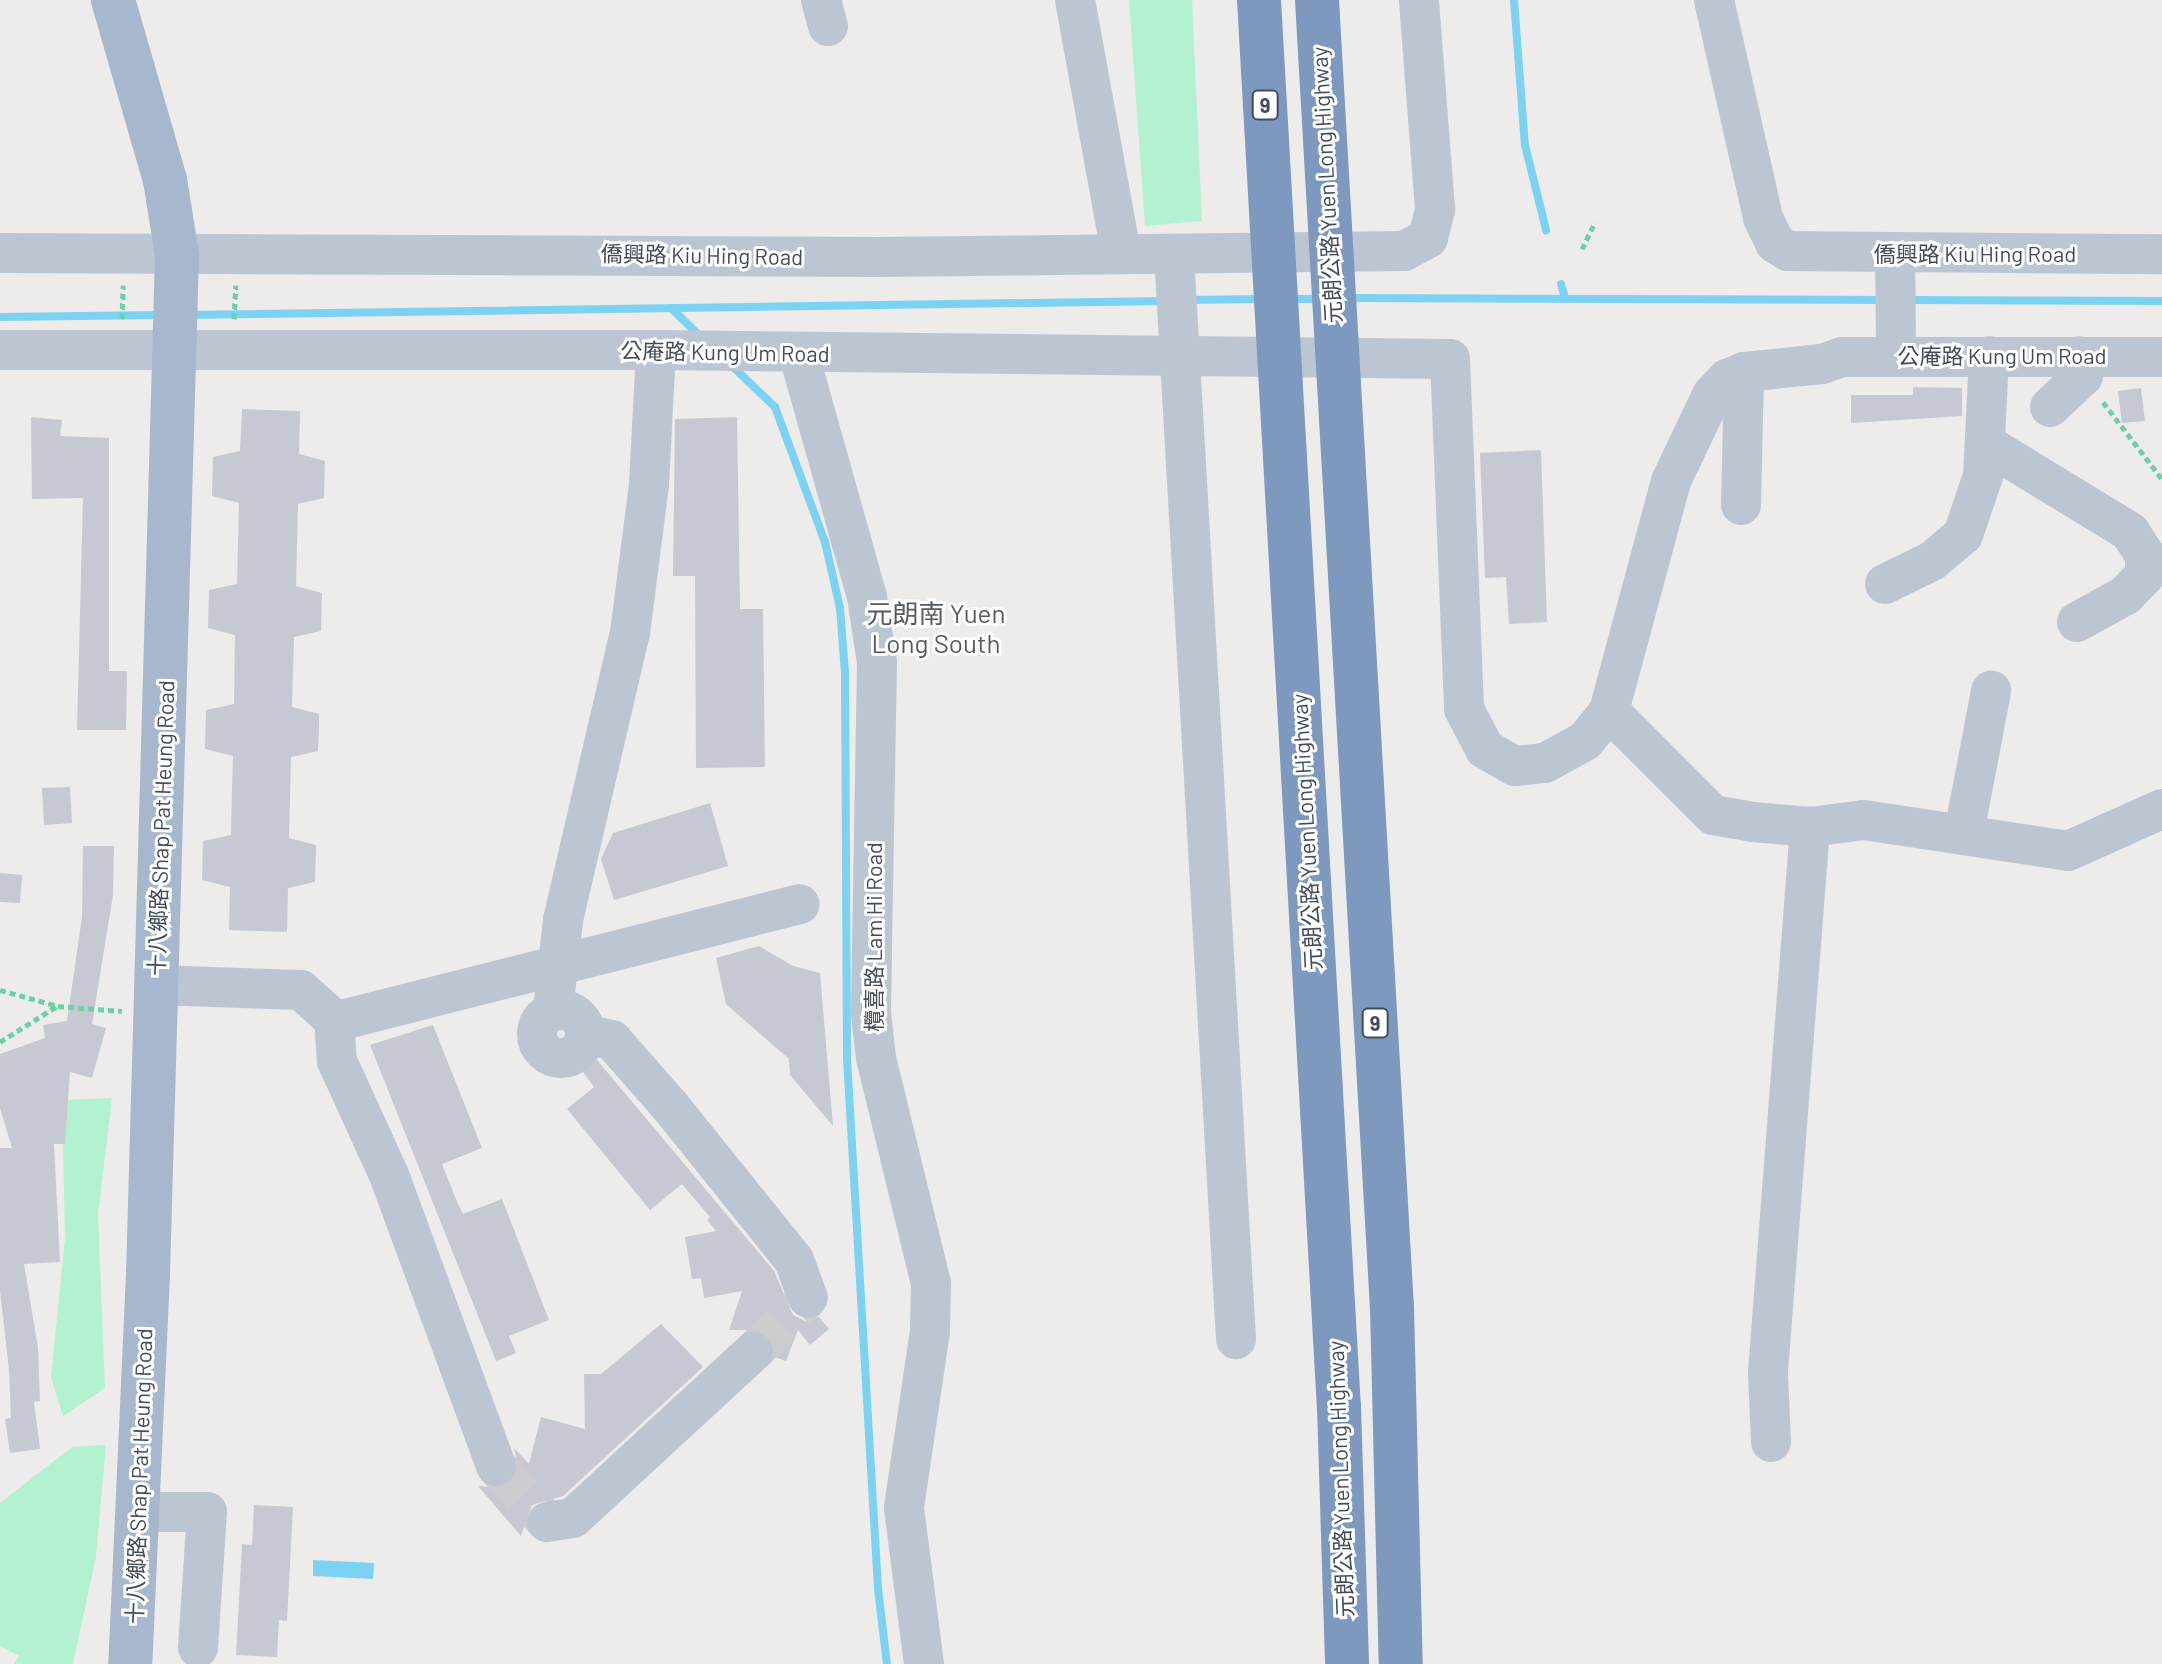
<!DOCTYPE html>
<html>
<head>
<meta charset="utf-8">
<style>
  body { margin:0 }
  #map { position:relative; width:2162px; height:1664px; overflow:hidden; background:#eeebeb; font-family:Barlow,"Noto Sans TC",sans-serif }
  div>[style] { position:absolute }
  .green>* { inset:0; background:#b3f2d0 }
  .water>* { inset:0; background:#7cd2f3 }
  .stream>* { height:8px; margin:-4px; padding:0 4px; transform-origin:4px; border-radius:4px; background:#7cd2f3 }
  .building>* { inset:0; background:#c6c9d2 }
  .minor-tunnel>* { height:40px; margin-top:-20px; transform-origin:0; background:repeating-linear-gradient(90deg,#cccbce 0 40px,transparent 0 60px) }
  .path>* { height:5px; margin-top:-2.5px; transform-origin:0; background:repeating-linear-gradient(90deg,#69d2a6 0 6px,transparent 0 10px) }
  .minor>* { height:40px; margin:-20px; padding:0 20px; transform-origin:20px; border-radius:20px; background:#bcc6d3 }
  .minor>.ring { margin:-20px; padding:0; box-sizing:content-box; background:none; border:40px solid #bcc6d3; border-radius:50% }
  .major>* { height:44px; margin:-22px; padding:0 22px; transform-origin:22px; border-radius:22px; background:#a7b8ce }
  .highway>* { height:44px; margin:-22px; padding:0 22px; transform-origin:22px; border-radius:22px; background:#7d99c0 }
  span { translate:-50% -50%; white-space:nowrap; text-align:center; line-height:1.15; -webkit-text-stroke:6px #fff; paint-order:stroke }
  .shield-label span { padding:2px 6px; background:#fff; border:2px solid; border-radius:6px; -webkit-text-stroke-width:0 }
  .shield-label { font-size:20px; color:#424d5a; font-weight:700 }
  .street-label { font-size:22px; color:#424d5a }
  .quarter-label { font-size:26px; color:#575b61 }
</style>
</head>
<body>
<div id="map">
  <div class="green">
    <div style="clip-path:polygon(1129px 0,1192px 0,1202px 221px,1145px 226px)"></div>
    <div style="clip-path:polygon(112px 1098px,98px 1214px,105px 1388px,63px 1416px,51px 1377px,65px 1238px,62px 1100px)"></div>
    <div style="clip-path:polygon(106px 1445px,96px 1557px,73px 1664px,14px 1664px,19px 1656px,0 1646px,0 1503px,72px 1447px)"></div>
  </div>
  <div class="water">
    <div style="clip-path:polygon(313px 1560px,374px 1563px,373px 1579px,313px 1576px)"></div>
  </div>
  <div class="stream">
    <div style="left:1514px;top:0;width:145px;rotate:85.7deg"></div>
    <div style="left:1525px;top:145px;width:88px;rotate:76.1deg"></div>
    <div style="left:1561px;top:284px;width:15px;rotate:74deg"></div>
    <div style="left:1347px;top:298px;width:538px;rotate:0.21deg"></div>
    <div style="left:1291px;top:299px;width:30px"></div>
    <div style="left:1187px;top:300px;width:74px;rotate:-0.8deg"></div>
    <div style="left:1907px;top:300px;width:255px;rotate:0.2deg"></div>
    <div style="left:671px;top:308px;width:40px;rotate:44deg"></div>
    <div style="left:187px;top:315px;width:978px;rotate:-0.82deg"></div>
    <div style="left:0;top:317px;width:161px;rotate:-0.7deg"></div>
    <div style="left:730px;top:364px;width:62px;rotate:43.7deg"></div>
    <div style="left:775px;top:407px;width:144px;rotate:69.7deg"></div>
    <div style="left:825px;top:542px;width:68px;rotate:77.2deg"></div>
    <div style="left:840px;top:608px;width:65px;rotate:85.6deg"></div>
    <div style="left:845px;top:673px;width:386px;rotate:89.7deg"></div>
    <div style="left:847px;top:1059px;width:531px;rotate:86.65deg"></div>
    <div style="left:878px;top:1589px;width:76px;rotate:83.2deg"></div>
  </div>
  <div class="building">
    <div style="clip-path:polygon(1913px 387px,1962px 388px,1962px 416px,1851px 423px,1851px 395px,1913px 395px)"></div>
    <div style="clip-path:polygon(2141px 388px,2145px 421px,2122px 423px,2118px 391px)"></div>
    <div style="clip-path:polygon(242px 409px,300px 411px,299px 454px,325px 461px,324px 498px,298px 504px,296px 586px,322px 593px,321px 631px,294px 637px,292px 707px,319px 714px,319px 727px,318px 751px,291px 757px,289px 838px,316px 845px,315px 882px,288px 888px,287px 932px,229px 930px,230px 887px,202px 880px,203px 841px,231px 835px,232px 789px,233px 756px,205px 749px,206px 710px,234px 704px,235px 635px,208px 628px,209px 590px,237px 584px,239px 503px,212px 496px,213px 457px,240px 451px)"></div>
    <div style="clip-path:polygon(31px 417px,62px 420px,60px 436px,109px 438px,109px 671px,127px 671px,126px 730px,77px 730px,83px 498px,32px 499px)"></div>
    <div style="clip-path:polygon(737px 417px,740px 609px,763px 609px,765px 767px,696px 768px,695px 576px,673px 576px,675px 419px)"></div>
    <div style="clip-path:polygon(1541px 450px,1547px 622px,1509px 624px,1506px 577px,1485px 578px,1480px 453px)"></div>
    <div style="clip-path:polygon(70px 787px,72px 823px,44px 825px,42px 788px)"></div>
    <div style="clip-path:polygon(710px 803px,728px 866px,614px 900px,601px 859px,613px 833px)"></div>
    <div style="clip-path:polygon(83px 846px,114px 846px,113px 895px,92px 1024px,106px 1028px,92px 1078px,70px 1072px,65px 1144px,54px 1144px,60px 1262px,24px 1264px,38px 1348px,40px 1401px,34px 1402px,40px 1449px,10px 1453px,5px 1419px,11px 1418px,9px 1370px,0 1291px,0 1148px,12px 1148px,0 1108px,0 1054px,45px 1038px,43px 1025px,67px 1021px,82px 917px)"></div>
    <div style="clip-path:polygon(0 873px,22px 875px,20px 903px,0 902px)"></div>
    <div style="clip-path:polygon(759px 946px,793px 966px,820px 973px,833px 1126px,790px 1075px,789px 1059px,726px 1004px,716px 958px)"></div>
    <div style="clip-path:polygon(433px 1025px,482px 1148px,442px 1164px,458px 1204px,463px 1214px,502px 1199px,549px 1320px,509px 1336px,516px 1353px,496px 1361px,370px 1045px)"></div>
    <div style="clip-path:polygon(597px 1060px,774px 1271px,793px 1315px,805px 1321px,819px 1317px,829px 1329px,810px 1345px,798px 1330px,786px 1361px,775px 1357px,770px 1337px,761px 1330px,729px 1330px,742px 1291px,704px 1298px,701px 1278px,692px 1279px,685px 1237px,716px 1231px,707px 1220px,710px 1217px,682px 1184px,650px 1210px,567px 1109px,594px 1087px,583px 1072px)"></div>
    <div style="clip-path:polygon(661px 1324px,703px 1367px,563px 1496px,532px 1505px,521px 1536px,478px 1486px,503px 1488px,513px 1481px,519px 1469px,514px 1448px,529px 1464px,541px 1417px,585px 1429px,584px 1374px,601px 1374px)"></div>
    <div style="clip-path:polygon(254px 1505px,293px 1507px,287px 1621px,279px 1620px,277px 1657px,236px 1655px,242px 1544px,252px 1545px)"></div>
  </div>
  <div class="minor-tunnel">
    <div style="left:753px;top:1352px;width:77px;rotate:-44.5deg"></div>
    <div style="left:496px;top:1466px;width:76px;rotate:47.7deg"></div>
  </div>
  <div class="path">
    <div style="left:1582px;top:249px;width:30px;rotate:-64deg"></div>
    <div style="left:122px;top:319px;width:34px;rotate:-88deg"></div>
    <div style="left:234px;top:319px;width:34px;rotate:-87deg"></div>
    <div style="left:2103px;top:402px;width:97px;rotate:52.5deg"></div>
    <div style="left:0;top:990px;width:60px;rotate:15.4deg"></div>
    <div style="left:58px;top:1006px;width:64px;rotate:4.5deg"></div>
    <div style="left:0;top:1042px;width:67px;rotate:-32.3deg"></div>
  </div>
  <div class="minor">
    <div style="left:821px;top:0;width:27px;rotate:75deg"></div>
    <div style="left:1075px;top:0;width:258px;rotate:79.7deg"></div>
    <div style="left:1714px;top:0;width:223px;rotate:77.3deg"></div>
    <div style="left:1763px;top:218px;width:28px;rotate:64deg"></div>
    <div style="left:1775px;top:243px;width:15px;rotate:32deg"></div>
    <div style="left:1788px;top:251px;width:374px;rotate:0.5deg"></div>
    <div style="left:0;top:253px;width:878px;rotate:0.26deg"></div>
    <div style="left:878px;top:257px;width:526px;rotate:-0.65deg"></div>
    <div style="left:1404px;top:251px;width:27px;rotate:-28deg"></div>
    <div style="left:1428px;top:238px;width:30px;rotate:-76deg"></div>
    <div style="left:1435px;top:209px;width:210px;rotate:-94.4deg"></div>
    <div style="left:1895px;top:253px;width:103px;rotate:89.4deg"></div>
    <div style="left:1174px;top:254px;width:1087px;rotate:86.73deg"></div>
    <div style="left:0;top:350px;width:656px"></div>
    <div style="left:656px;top:350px;width:794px;rotate:0.65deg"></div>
    <div style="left:1450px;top:359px;width:350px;rotate:87.7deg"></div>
    <div style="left:1464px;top:709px;width:45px;rotate:62.3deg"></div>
    <div style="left:1485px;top:749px;width:34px;rotate:30deg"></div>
    <div style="left:1515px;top:766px;width:30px;rotate:-6deg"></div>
    <div style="left:1545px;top:763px;width:46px;rotate:-28.8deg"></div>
    <div style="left:1585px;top:741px;width:38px;rotate:-51deg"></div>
    <div style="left:1609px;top:711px;width:238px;rotate:-74.9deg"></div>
    <div style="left:1671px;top:481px;width:95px;rotate:-64.5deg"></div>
    <div style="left:1712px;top:395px;width:22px;rotate:-47deg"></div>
    <div style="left:1727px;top:379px;width:18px;rotate:-22deg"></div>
    <div style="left:1744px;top:372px;width:78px;rotate:-5.9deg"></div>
    <div style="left:1822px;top:364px;width:21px;rotate:-19deg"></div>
    <div style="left:1842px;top:357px;width:320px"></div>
    <div style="left:799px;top:355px;width:251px;rotate:74.3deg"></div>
    <div style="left:867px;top:597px;width:66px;rotate:81.3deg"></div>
    <div style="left:877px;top:662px;width:351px;rotate:91deg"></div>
    <div style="left:871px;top:1013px;width:45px;rotate:83.7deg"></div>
    <div style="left:876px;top:1058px;width:232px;rotate:76.3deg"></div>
    <div style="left:931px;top:1283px;width:48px;rotate:91.2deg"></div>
    <div style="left:930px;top:1331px;width:179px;rotate:98.4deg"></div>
    <div style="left:904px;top:1508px;width:157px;rotate:82.7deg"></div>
    <div style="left:2050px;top:407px;width:45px;rotate:-43.2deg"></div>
    <div style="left:2083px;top:376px;width:20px;rotate:-101deg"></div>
    <div style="left:1986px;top:444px;width:169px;rotate:31.4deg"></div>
    <div style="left:2130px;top:532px;width:27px;rotate:57deg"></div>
    <div style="left:2145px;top:555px;width:20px;rotate:90deg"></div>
    <div style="left:2145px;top:575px;width:28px;rotate:134deg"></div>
    <div style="left:2126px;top:595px;width:56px;rotate:151.1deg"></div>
    <div style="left:1741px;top:505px;width:133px;rotate:-88.7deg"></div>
    <div style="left:1885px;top:584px;width:52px;rotate:-26.1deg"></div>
    <div style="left:1932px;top:561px;width:40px;rotate:-40deg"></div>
    <div style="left:1963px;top:535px;width:62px;rotate:-71.3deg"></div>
    <div style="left:1983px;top:476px;width:120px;rotate:-87.1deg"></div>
    <div style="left:1609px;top:711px;width:147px;rotate:45deg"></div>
    <div style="left:1713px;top:815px;width:41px;rotate:9.9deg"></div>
    <div style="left:1753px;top:822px;width:57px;rotate:5deg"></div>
    <div style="left:1810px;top:827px;width:54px;rotate:-7.4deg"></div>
    <div style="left:1864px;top:820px;width:206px;rotate:8.6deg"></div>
    <div style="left:2068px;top:851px;width:103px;rotate:-24.1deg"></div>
    <div style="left:1964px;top:833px;width:145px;rotate:-79.2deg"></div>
    <div style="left:156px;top:985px;width:145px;rotate:2deg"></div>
    <div style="left:301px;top:990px;width:40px;rotate:42deg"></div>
    <div style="left:331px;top:1017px;width:11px;rotate:15deg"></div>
    <div style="left:342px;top:1020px;width:472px;rotate:-14.2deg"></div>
    <div class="ring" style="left:537px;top:1010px;width:8px;height:8px"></div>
    <div style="left:553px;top:1011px;width:92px;rotate:-83.7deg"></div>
    <div style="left:563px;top:920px;width:295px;rotate:-76.9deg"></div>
    <div style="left:630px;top:633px;width:150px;rotate:-82.7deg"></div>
    <div style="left:649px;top:484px;width:134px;rotate:-87deg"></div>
    <div style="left:342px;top:1020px;width:16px;rotate:117deg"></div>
    <div style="left:335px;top:1034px;width:27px;rotate:86deg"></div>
    <div style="left:337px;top:1061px;width:125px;rotate:65.5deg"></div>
    <div style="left:389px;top:1175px;width:310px;rotate:69.8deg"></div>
    <div style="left:585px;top:1034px;width:28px;rotate:13deg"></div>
    <div style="left:612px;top:1040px;width:88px;rotate:48.7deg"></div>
    <div style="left:670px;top:1106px;width:198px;rotate:51.2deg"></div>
    <div style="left:794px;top:1260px;width:40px;rotate:69.8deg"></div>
    <div style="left:1771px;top:1442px;width:70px;rotate:-92.5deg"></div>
    <div style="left:1768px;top:1372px;width:547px;rotate:-85.59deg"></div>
    <div style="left:138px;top:1512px;width:69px"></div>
    <div style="left:207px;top:1512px;width:136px;rotate:93.8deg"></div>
    <div style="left:547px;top:1522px;width:26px;rotate:-9deg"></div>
    <div style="left:573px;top:1518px;width:245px;rotate:-42.7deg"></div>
  </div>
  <div class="major">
    <div style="left:113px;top:0;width:187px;rotate:73.9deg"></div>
    <div style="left:165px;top:180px;width:76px;rotate:80.9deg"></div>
    <div style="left:177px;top:255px;width:1019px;rotate:91.63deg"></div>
    <div style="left:148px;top:1274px;width:390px;rotate:92.6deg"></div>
  </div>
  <div class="highway">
    <div style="left:1259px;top:0;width:1409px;rotate:86.75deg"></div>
    <div style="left:1339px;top:1407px;width:257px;rotate:88.2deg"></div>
    <div style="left:1317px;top:0;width:1309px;rotate:86.72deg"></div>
    <div style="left:1392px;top:1307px;width:357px;rotate:88.6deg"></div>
  </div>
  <div class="shield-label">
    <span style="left:1265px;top:105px">9</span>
    <span style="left:1375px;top:1023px">9</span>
  </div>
  <div class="street-label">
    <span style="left:1326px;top:185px;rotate:-93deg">元朗公路 Yuen Long Highway</span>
    <span style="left:1975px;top:254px">僑興路 Kiu Hing Road</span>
    <span style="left:702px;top:255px;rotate:1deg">僑興路 Kiu Hing Road</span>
    <span style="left:725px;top:352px;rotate:1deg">公庵路 Kung Um Road</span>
    <span style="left:2002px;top:356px">公庵路 Kung Um Road</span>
    <span style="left:161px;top:828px;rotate:-88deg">十八鄉路 Shap Pat Heung Road</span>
    <span style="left:1306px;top:832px;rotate:-93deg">元朗公路 Yuen Long Highway</span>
    <span style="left:874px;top:937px;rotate:-90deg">欖喜路 Lam Hi Road</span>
    <span style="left:139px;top:1476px;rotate:-88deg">十八鄉路 Shap Pat Heung Road</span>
    <span style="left:1340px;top:1479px;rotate:-92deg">元朗公路 Yuen Long Highway</span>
  </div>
  <div class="quarter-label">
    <span style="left:936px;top:628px">元朗南 Yuen<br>Long South</span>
  </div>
</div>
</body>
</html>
